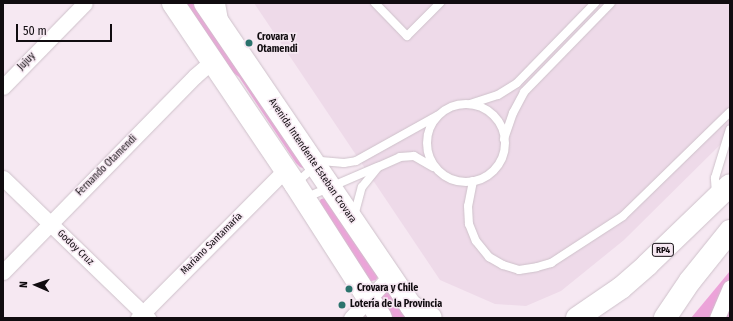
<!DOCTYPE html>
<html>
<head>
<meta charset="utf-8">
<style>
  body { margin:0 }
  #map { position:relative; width:733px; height:321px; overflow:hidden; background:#f6e8f2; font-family:"Fira Sans Condensed",sans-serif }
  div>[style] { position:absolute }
  .built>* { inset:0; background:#eedae9 }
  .green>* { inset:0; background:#eca3d9 }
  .roads { filter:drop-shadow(0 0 1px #cec1ca) drop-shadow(0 0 1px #cec1ca) }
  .lane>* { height:8px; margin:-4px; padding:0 4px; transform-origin:4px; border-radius:4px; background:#fff }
  .lane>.ring { margin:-4px; padding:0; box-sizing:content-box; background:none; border:8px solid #fff; border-radius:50% }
  .street>* { height:15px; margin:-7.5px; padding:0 7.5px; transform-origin:7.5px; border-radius:7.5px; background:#fff }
  .secondary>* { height:22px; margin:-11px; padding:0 11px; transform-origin:11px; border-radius:11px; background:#fff }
  .primary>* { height:22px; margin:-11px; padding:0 11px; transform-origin:11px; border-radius:11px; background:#fff }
  .dots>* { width:11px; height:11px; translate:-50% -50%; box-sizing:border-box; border:2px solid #f6e8f2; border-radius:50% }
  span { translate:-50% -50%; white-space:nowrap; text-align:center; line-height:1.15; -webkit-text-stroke:3px #f6e8f2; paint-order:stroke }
  .shield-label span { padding:1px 3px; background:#f6e8f2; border:1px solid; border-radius:3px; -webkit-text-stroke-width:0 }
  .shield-label { font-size:9px; color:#110c10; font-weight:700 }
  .poi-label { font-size:10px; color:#110c10; font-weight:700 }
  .left { translate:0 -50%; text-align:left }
  .street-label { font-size:10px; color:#110c10 }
  .frame { position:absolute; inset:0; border:4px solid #110c10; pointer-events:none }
  .north { position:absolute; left:16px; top:265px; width:40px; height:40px; -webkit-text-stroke:3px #f6e8f2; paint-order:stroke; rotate:272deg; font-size:11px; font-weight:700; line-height:16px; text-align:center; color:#110c10 }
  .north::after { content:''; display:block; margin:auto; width:14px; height:18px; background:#110c10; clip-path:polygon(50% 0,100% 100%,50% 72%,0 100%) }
  .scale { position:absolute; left:16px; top:24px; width:96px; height:18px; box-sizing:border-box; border:2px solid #110c10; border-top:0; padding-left:5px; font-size:12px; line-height:14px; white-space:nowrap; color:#110c10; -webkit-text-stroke:3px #f6e8f2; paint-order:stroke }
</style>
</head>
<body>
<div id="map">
  <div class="built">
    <div style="clip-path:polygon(254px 3px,730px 3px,730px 135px,624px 240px,561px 291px,526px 306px,495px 304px,440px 280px)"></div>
  </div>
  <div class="green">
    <div style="clip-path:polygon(181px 3px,198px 3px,305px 169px,300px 167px,296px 163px,239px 77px,224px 66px)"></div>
    <div style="clip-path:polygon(326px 198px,379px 275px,376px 280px,371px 281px,366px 278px,318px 204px,321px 199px)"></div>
    <div style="clip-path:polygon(730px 271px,730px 318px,691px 318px)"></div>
    <div style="clip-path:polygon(388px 291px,411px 318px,392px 318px,380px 298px,381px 294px)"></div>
  </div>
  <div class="roads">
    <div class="lane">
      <div style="left:221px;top:3px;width:17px;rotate:80deg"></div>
      <div style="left:375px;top:3px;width:46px;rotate:45.9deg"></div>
      <div style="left:407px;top:36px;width:47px;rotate:-45deg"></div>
      <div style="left:470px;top:104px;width:29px;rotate:-18deg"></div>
      <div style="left:498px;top:95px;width:22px;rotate:-32deg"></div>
      <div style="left:517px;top:83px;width:112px;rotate:-45.7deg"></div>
      <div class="ring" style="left:427px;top:104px;width:70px;height:70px"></div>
      <div style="left:504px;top:139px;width:28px;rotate:-71deg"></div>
      <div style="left:513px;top:113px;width:24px;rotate:-62deg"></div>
      <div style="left:524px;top:92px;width:124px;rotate:-45.7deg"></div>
      <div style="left:473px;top:181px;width:25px;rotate:101deg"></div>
      <div style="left:468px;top:206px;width:18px;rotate:87deg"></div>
      <div style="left:469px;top:224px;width:18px;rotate:68deg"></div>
      <div style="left:476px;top:241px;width:21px;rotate:51deg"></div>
      <div style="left:489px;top:257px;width:16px;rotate:30deg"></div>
      <div style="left:503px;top:265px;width:17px;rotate:17deg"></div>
      <div style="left:519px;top:270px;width:18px;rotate:-9deg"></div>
      <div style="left:537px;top:267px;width:15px;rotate:-16deg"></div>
      <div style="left:551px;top:263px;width:86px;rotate:-33.1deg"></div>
      <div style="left:623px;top:216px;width:149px;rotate:-44.2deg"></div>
      <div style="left:296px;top:183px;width:33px;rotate:-41deg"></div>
      <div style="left:321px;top:161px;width:23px;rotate:5deg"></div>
      <div style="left:344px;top:163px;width:12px;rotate:-9deg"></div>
      <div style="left:356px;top:161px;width:93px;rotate:-29.1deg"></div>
      <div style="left:716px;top:194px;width:16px;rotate:-94deg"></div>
      <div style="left:715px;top:178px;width:51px;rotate:-73deg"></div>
      <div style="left:305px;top:198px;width:78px;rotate:-23.3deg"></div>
      <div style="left:354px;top:216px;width:30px;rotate:-75deg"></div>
      <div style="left:362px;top:187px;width:26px;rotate:-51deg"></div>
      <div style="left:378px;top:167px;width:24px;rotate:-24deg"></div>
      <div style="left:400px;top:157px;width:14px;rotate:-4deg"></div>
      <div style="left:414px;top:156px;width:22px;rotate:30deg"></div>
    </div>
    <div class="street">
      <div style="left:3px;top:87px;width:117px;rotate:-45.7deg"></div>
      <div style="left:3px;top:178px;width:202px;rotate:44deg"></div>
      <div style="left:3px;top:272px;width:274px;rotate:-45.6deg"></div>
      <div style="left:195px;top:76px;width:23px;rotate:-41deg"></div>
      <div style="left:138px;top:318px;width:209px;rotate:-45.2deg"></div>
      <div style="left:351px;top:318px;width:57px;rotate:-47.1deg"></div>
      <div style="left:717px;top:318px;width:33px;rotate:-67deg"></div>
    </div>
    <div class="secondary">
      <div style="left:173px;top:3px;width:218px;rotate:56deg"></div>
      <div style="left:295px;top:184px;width:159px;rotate:57.3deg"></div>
      <div style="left:205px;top:3px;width:381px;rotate:55.8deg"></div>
    </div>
    <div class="primary">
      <div style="left:411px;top:306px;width:23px;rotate:31deg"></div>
      <div style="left:577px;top:318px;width:53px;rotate:-34.3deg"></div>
      <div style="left:621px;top:288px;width:35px;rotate:-41deg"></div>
      <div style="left:647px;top:265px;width:115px;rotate:-43.9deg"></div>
      <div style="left:665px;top:318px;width:45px;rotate:-56deg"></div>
      <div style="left:690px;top:281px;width:64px;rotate:-51.3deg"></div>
    </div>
  </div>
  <div class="dots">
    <div style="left:249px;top:43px;background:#2b736d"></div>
    <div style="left:349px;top:289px;background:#2b736d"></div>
    <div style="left:342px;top:305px;background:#2b736d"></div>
  </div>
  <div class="shield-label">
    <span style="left:663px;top:250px">RP4</span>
  </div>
  <div class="poi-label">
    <span class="left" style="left:257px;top:43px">Crovara y<br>Otamendi</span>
    <span class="left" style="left:357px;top:289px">Crovara y Chile</span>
    <span class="left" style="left:350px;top:305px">Lotería de la Provincia</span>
  </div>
  <div class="street-label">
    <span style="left:27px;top:62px;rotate:-46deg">Jujuy</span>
    <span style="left:312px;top:161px;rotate:56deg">Avenida Intendente Esteban Crovara</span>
    <span style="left:107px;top:166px;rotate:-45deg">Fernando Otamendi</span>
    <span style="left:212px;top:244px;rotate:-45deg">Mariano Santamaría</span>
    <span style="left:75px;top:248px;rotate:44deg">Godoy Cruz</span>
  </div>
  <div class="frame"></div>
  <div class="north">N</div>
  <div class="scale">50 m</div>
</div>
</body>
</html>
